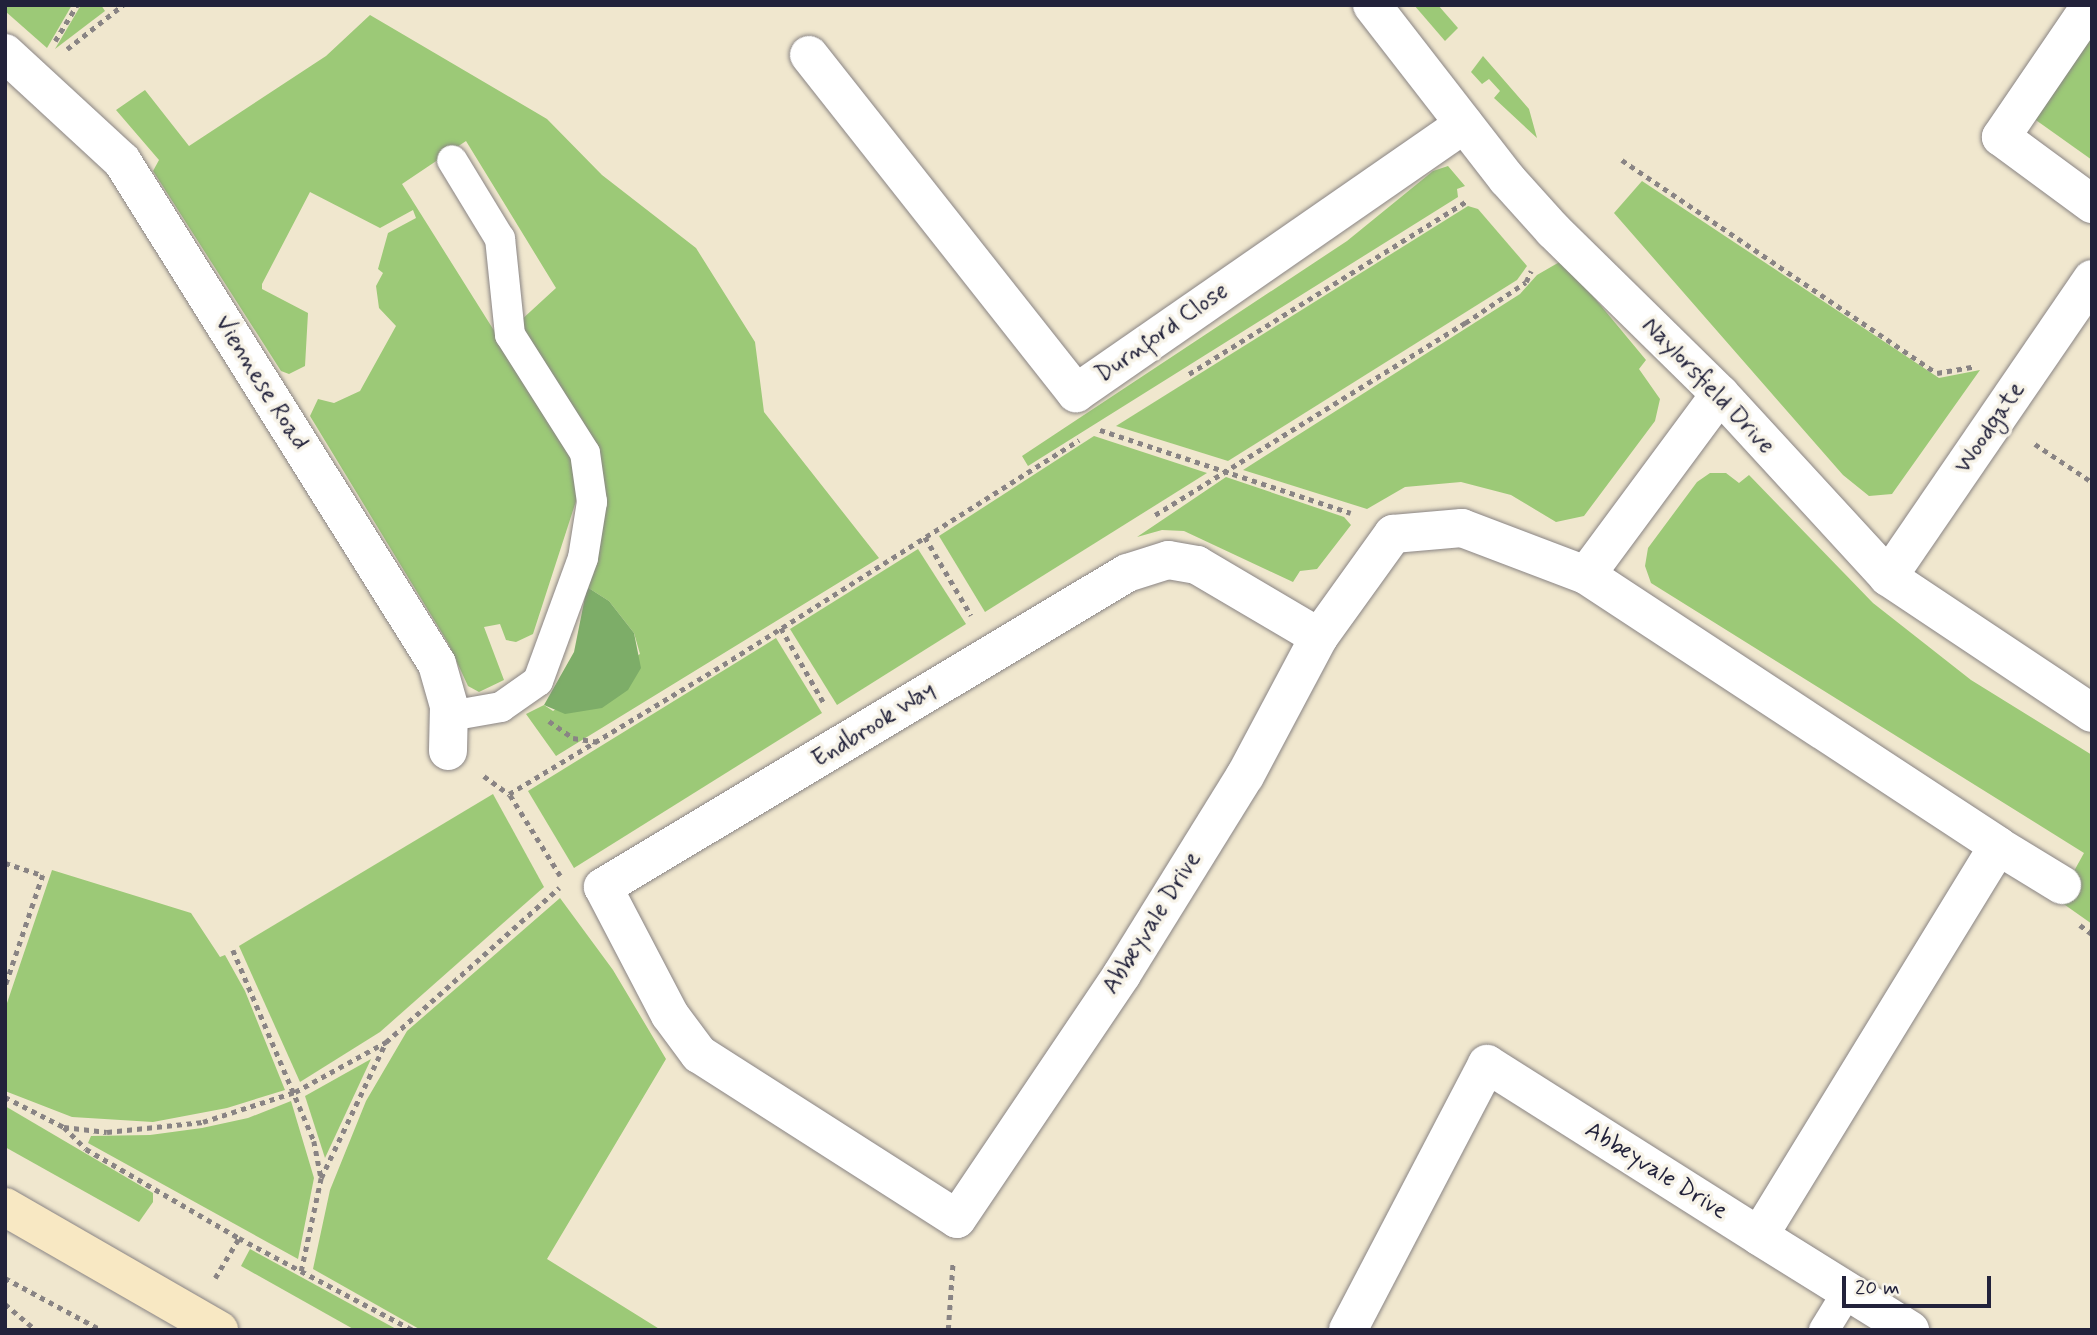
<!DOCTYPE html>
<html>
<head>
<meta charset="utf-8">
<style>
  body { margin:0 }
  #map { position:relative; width:2097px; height:1335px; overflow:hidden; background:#f0e7ce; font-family:Mynerve,sans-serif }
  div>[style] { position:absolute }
  .green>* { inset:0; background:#9cc977 }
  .forest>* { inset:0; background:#7dad68 }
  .path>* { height:4.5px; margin-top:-2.25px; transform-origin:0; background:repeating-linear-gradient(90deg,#898484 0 5px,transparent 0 10px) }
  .roads { filter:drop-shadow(0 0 2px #898484) drop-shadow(0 0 2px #898484) }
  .service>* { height:30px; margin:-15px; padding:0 15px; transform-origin:15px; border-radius:15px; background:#fff }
  .minor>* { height:38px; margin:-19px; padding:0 19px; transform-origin:19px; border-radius:19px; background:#fff }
  .secondary>* { height:38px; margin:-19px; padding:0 19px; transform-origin:19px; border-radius:19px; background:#f8e8c3 }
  span { translate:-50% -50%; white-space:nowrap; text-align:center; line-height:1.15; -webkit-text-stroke:7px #f7f3e8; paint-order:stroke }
  .street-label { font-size:24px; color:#22223b }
  .frame { position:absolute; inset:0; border:7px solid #22223b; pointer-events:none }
  .scale { position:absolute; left:1842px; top:1276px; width:149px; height:32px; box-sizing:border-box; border:4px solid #22223b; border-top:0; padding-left:9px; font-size:21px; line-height:24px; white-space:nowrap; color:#22223b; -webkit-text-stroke:5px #f7f3e8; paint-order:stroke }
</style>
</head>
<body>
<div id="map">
  <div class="green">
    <div style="clip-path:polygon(5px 5px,72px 5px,47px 48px,5px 11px)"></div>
    <div style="clip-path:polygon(81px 5px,101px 5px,105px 11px,55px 49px)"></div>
    <div style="clip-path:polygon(1414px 5px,1438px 5px,1458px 28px,1445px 41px)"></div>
    <div style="clip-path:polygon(370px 15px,547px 119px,602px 175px,696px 248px,755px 342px,764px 412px,879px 558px,556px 756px,526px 714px,544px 705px,553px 711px,640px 654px,634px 633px,609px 601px,587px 587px,605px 493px,600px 455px,519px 322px,556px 288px,466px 141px,402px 184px,571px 453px,578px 495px,533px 634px,516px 642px,506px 640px,500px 624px,484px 627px,504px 680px,479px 692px,468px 686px,448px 643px,310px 416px,318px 399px,334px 403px,360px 391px,396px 326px,379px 308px,376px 286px,383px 273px,378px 269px,388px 233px,416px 218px,413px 210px,380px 228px,310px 192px,262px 284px,262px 289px,308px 313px,305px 366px,289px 374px,281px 371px,153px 171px,159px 160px,116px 110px,145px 90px,189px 146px,326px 56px)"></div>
    <div style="clip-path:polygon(2092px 18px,2092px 160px,2033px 118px)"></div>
    <div style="clip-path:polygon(1483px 56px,1529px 109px,1537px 138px,1494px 98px,1500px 91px,1489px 79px,1482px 84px,1471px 72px)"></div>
    <div style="clip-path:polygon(1448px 166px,1465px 186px,1457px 189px,1458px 197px,1028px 466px,1022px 456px,1347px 241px,1433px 171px)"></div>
    <div style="clip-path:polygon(1642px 181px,1939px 378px,1980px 370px,1892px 494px,1869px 496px,1843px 475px,1614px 213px)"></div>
    <div style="clip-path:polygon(1468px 206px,1478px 209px,1527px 266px,1517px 280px,1228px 461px,1116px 426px)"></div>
    <div style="clip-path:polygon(1563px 260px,1646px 360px,1639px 369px,1660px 399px,1655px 421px,1584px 516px,1556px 522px,1511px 495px,1461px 482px,1405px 487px,1367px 509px,1243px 470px,1520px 294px,1537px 275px)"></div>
    <div style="clip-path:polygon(1094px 436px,1207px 473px,985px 612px,939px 536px)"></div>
    <div style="clip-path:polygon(1710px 473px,1726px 473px,1739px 483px,1749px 475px,1873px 603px,1971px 680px,2092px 755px,2092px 924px,2058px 900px,2084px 853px,1651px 583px,1645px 566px,1648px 548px,1697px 482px)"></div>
    <div style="clip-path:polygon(1226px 477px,1344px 517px,1351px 525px,1317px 569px,1300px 571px,1293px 582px,1184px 531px,1162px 530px,1137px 537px)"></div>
    <div style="clip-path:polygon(918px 549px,966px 624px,837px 705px,790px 629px)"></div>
    <div style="clip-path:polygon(776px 638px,822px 713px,574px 868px,528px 791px)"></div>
    <div style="clip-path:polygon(493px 794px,544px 887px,380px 1032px,300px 1082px,239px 946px)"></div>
    <div style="clip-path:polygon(52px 870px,191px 913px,220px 957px,225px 955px,245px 991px,285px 1090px,227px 1108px,153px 1122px,72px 1117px,5px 1091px,5px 1009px)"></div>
    <div style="clip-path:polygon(560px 898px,613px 970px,666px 1059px,547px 1259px,661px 1330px,421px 1330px,313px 1269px,330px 1190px,366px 1101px,407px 1031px)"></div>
    <div style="clip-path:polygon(371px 1059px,325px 1158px,305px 1096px)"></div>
    <div style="clip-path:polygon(291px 1101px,314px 1178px,298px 1259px,88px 1143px,91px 1136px,150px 1135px,202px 1128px,248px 1118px)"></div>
    <div style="clip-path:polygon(5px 1106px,153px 1193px,153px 1202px,139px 1222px,5px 1147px)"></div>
    <div style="clip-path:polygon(250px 1249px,398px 1330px,355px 1330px,241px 1266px)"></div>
  </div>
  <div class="forest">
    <div style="clip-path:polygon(587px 587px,609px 601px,634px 633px,641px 668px,628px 690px,602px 708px,565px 714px,544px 705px,574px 652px)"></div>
  </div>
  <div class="path">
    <div style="left:55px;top:41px;width:42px;rotate:-58.6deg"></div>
    <div style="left:67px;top:49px;width:71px;rotate:-38.2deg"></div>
    <div style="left:1622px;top:160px;width:380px;rotate:34.1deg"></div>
    <div style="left:1937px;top:373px;width:39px;rotate:-10deg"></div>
    <div style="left:1189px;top:374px;width:327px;rotate:-31.9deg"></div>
    <div style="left:1100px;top:430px;width:264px;rotate:18.3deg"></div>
    <div style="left:2035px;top:444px;width:69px;rotate:33.7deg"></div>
    <div style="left:1155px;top:515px;width:365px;rotate:-31.8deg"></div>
    <div style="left:1465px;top:323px;width:73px;rotate:-33.9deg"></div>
    <div style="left:1526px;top:282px;width:12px;rotate:-66deg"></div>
    <div style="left:925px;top:537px;width:91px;rotate:59.5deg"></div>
    <div style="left:781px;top:628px;width:86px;rotate:60.2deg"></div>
    <div style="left:549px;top:721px;width:29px;rotate:35deg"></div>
    <div style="left:573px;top:738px;width:24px;rotate:9deg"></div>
    <div style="left:484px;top:776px;width:31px;rotate:36deg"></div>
    <div style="left:5px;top:863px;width:40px;rotate:18deg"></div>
    <div style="left:43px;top:875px;width:118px;rotate:108.7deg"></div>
    <div style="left:560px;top:876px;width:97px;rotate:-121.9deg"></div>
    <div style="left:509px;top:794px;width:250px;rotate:-31.1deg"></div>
    <div style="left:723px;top:665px;width:421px;rotate:-32.3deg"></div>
    <div style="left:2080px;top:925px;width:15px;rotate:37deg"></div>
    <div style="left:233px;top:950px;width:207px;rotate:67deg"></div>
    <div style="left:314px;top:1141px;width:37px;rotate:79deg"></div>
    <div style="left:5px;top:1097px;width:66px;rotate:27deg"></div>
    <div style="left:64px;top:1127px;width:31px;rotate:45deg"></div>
    <div style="left:86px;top:1149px;width:177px;rotate:30.2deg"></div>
    <div style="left:64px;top:1127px;width:43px;rotate:6.6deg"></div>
    <div style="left:107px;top:1132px;width:97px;rotate:-5.9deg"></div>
    <div style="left:203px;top:1122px;width:97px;rotate:-18.1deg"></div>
    <div style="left:295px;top:1092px;width:104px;rotate:-28.8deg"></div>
    <div style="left:301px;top:1271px;width:127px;rotate:27.8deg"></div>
    <div style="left:5px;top:1278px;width:109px;rotate:28.4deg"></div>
    <div style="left:215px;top:1278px;width:47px;rotate:-59deg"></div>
    <div style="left:239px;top:1238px;width:70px;rotate:28deg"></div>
    <div style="left:301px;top:1271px;width:95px;rotate:-77.9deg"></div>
    <div style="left:321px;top:1178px;width:151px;rotate:-64.5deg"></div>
    <div style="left:386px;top:1042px;width:232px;rotate:-41.7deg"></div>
    <div style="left:5px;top:1304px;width:40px;rotate:40deg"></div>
    <div style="left:948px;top:1330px;width:69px;rotate:-85.9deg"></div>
  </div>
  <div class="roads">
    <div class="service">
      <div style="left:450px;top:716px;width:52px;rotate:-10deg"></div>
      <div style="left:501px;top:707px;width:45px;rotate:-35.1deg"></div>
      <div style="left:538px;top:681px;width:131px;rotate:-69.9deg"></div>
      <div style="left:583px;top:558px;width:57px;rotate:-80.9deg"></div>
      <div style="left:592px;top:502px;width:49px;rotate:-98.1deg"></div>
      <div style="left:585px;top:453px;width:140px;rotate:-122.4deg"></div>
      <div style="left:510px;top:335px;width:97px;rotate:-95.9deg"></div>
      <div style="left:500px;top:239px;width:92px;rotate:-121.3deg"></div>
      <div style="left:1824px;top:1330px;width:46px;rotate:-58.4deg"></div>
    </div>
    <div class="minor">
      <div style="left:1372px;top:5px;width:220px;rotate:52.2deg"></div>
      <div style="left:1507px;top:179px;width:69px;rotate:48deg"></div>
      <div style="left:1553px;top:230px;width:234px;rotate:44.5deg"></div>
      <div style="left:1720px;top:394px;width:248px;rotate:47.4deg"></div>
      <div style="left:1888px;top:577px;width:245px;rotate:33.7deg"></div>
      <div style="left:2091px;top:5px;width:160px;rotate:124.3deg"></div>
      <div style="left:2001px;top:137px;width:113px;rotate:36.4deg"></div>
      <div style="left:5px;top:53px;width:159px;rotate:42.7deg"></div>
      <div style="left:122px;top:161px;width:593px;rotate:57.94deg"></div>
      <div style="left:437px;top:664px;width:44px;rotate:74.1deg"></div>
      <div style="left:449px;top:706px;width:45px;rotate:91.3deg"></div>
      <div style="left:809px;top:55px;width:431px;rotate:51.7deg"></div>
      <div style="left:1076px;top:393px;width:472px;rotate:-34.7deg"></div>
      <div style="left:1720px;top:394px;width:225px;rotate:126.5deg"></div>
      <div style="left:1586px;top:575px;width:493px;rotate:33.3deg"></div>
      <div style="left:1998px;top:846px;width:457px;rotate:121.5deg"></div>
      <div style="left:1759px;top:1236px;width:178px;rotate:31.9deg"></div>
      <div style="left:1888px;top:577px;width:361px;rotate:-55.6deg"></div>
      <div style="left:1319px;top:637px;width:142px;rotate:-149.5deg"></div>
      <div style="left:1197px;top:565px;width:29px;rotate:-170deg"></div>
      <div style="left:1168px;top:560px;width:43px;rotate:162.4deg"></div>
      <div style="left:1127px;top:573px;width:611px;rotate:149.07deg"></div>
      <div style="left:603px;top:887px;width:144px;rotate:62.4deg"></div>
      <div style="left:670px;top:1015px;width:49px;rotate:53.4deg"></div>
      <div style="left:699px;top:1054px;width:306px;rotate:32.6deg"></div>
      <div style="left:957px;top:1219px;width:295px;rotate:-56deg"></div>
      <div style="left:1122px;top:974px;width:233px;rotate:-58.2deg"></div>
      <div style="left:1245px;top:776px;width:157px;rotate:-62deg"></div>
      <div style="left:1319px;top:637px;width:127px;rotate:-54.3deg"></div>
      <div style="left:1393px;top:534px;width:69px;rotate:-5deg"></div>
      <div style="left:1462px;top:528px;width:133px;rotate:20.8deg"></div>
      <div style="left:1998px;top:846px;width:75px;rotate:31.4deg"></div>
      <div style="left:1348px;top:1330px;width:300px;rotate:-62.4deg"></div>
      <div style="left:1487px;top:1064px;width:322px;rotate:32.3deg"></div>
    </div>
    <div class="secondary">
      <div style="left:5px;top:1207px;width:247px;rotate:29.9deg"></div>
    </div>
  </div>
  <div class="street-label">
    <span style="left:1162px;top:333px;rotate:-35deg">Durnford Close</span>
    <span style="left:261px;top:383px;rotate:58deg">Viennese Road</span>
    <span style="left:1708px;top:386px;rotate:46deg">Naylorsfield Drive</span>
    <span style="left:1990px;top:428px;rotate:-56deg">Woodgate</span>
    <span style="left:874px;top:725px;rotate:-32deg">Endbrook Way</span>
    <span style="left:1152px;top:923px;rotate:-58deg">Abbeyvale Drive</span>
    <span style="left:1656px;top:1171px;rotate:32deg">Abbeyvale Drive</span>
  </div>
  <div class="frame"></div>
  <div class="scale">20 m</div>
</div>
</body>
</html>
